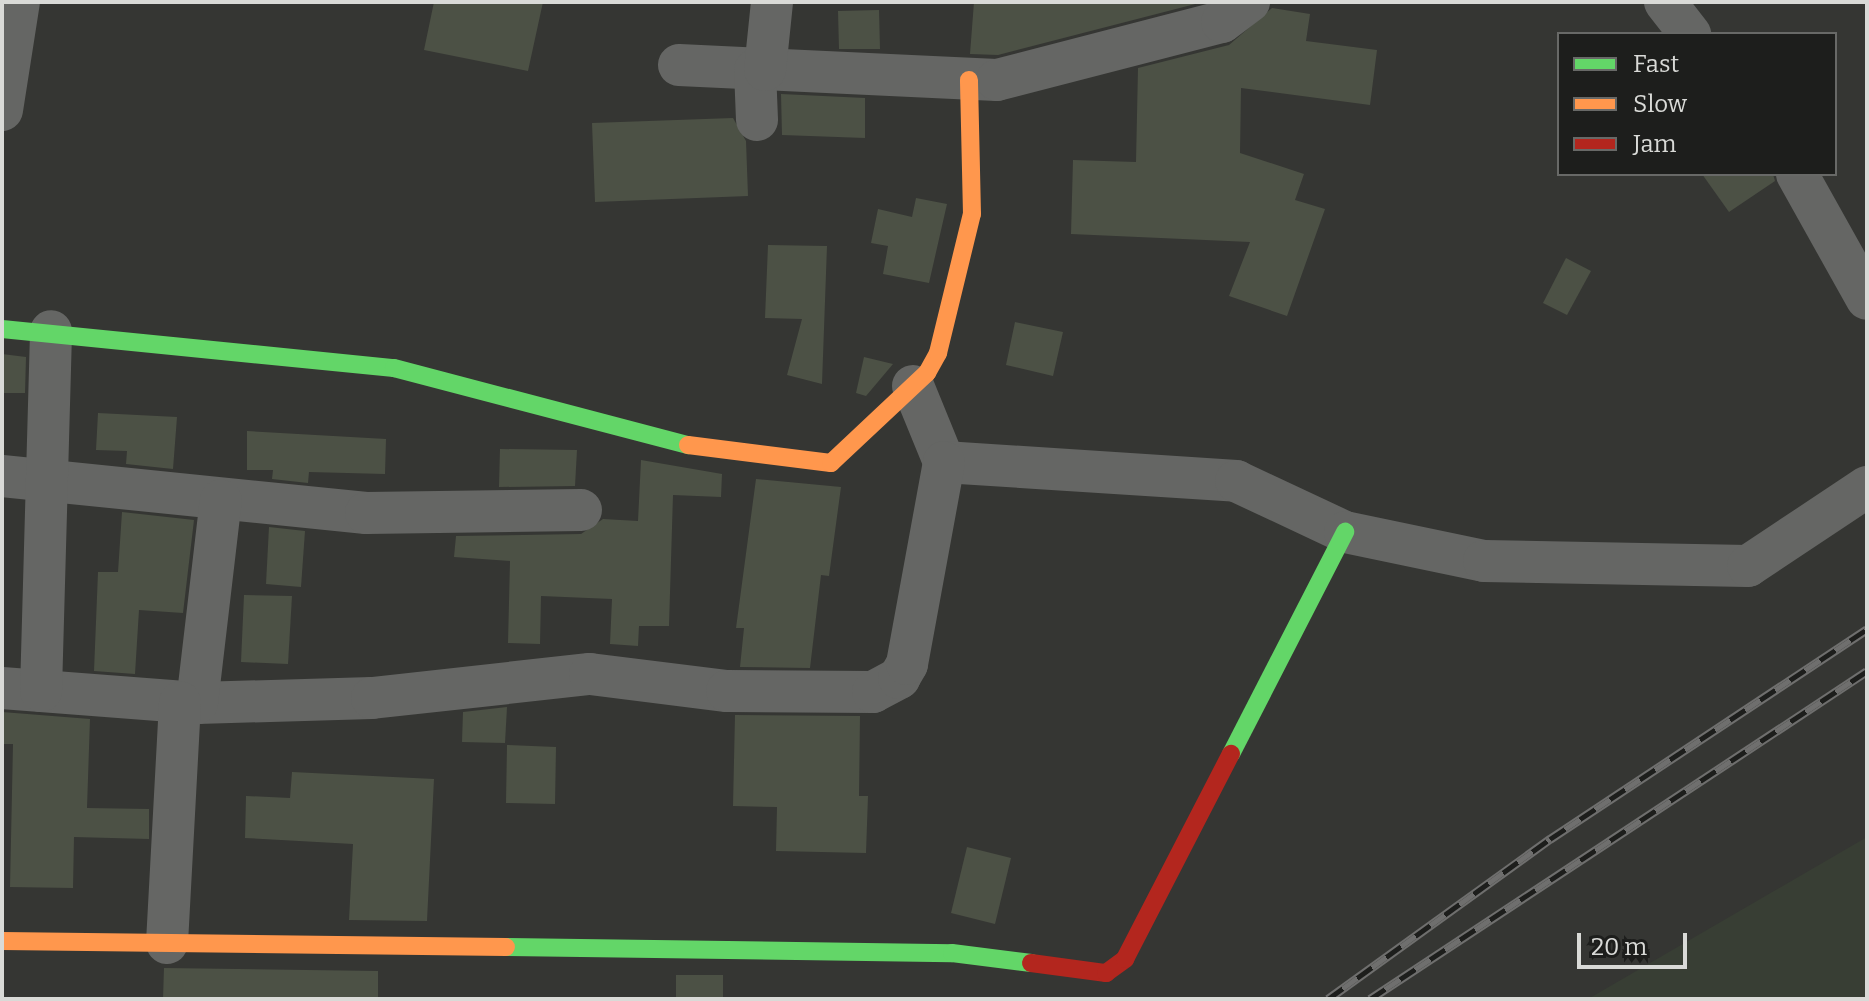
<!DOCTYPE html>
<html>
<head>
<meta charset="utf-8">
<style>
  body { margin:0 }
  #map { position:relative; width:1869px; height:1001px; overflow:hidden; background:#353633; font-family:Bitter,serif }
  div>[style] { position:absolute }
  .built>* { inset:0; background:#383e34 }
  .building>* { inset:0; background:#4c5145 }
  .street>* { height:42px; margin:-21px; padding:0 21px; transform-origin:21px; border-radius:21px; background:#656664 }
  .fast>* { height:18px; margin:-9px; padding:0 9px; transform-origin:9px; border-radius:9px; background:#63d668 }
  .slow>* { height:18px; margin:-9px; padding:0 9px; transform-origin:9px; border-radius:9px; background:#ff974d }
  .jam>* { height:18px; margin:-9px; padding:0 9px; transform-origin:9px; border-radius:9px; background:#b3261e }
  .rail>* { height:9px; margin-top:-4.5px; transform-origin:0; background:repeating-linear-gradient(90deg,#1d1e1c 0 18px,#6f6f6e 0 36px); box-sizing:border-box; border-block:2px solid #6f6f6e }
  span { translate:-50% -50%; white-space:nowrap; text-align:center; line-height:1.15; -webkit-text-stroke:6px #1d1e1c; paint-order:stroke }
  .frame { position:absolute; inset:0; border:4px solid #d9dad7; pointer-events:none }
  .legend { position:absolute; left:1557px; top:32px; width:280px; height:144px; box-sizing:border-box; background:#1d1e1c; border:2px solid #686967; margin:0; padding:10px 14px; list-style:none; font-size:24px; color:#d9dad7 }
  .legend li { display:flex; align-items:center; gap:16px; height:40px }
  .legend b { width:40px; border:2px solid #686967 }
  .scale { position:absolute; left:1577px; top:933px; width:110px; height:36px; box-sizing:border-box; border:4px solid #d9dad7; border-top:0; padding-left:10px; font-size:24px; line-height:28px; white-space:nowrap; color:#d9dad7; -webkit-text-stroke:6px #1d1e1c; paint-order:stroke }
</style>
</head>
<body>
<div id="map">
  <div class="built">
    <div style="clip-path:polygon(1867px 837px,1867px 999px,1588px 999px)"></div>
  </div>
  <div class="building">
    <div style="clip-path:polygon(434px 2px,543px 2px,528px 71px,424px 50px)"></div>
    <div style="clip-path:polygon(974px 2px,1203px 2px,998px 55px,970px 54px)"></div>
    <div style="clip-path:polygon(1272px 8px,1310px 14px,1306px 41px,1377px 50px,1370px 105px,1241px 88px,1240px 153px,1304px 174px,1295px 200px,1325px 209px,1287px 316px,1229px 296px,1250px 242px,1071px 234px,1073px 160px,1136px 162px,1138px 68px,1229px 45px)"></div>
    <div style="clip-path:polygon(879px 10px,880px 49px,839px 49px,838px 11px)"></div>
    <div style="clip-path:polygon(781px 94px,865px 98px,865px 138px,782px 135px)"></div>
    <div style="clip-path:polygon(733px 118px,746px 141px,748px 196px,595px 202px,592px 123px)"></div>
    <div style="clip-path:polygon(1702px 174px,1773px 174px,1775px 181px,1729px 212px)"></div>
    <div style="clip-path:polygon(916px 198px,947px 204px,929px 283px,883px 274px,888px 246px,871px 243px,878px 209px,912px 217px)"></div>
    <div style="clip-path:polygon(768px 245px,827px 246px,822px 384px,787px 375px,802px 319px,765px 318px)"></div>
    <div style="clip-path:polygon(1566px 258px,1591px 271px,1567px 315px,1543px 303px)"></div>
    <div style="clip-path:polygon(1015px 322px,1063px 332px,1053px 376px,1006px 365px)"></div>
    <div style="clip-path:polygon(2px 354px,26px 357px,25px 393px,2px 393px)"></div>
    <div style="clip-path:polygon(864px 357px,893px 364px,866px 396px,856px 393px)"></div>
    <div style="clip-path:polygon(98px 413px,177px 417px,173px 469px,126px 464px,127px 451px,96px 450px)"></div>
    <div style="clip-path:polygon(247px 431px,386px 439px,385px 474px,309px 472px,308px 483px,272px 479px,273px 470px,247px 470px)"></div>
    <div style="clip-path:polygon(500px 449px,577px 450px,575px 486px,499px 487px)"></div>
    <div style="clip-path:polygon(641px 460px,722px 474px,721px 497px,673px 495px,669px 626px,639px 626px,638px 646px,610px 644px,612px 599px,541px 596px,540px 644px,508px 643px,510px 561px,454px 557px,456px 536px,581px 534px,603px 519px,638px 521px)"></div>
    <div style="clip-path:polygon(756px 479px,841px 487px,829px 576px,821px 575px,810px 668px,740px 667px,744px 628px,736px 628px)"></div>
    <div style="clip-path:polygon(122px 512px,194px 520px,183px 613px,139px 610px,135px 674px,94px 671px,98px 572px,118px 572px)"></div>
    <div style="clip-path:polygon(269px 527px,305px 531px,301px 587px,266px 584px)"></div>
    <div style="clip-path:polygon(244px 595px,292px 596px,288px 664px,241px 662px)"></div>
    <div style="clip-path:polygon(507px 707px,505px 743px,462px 742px,463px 712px)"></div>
    <div style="clip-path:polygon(2px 712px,90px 719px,87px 808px,149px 809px,149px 839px,74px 837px,73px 888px,10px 887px,13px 744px,2px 744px)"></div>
    <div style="clip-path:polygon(735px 715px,860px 716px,859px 796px,868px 796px,866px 853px,776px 851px,777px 807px,733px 806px)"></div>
    <div style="clip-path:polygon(507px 745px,556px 747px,555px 804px,506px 803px)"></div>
    <div style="clip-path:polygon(292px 772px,434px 779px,427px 921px,349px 920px,353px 844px,245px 838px,246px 796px,290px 798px)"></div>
    <div style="clip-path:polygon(967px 847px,1011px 858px,995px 924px,951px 913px)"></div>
    <div style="clip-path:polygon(164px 968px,378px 971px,378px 999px,163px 999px)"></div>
    <div style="clip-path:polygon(676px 975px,723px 975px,723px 999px,676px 999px)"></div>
  </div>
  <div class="street">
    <div style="left:1665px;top:2px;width:41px;rotate:52deg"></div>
    <div style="left:679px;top:65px;width:318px;rotate:2.7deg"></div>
    <div style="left:997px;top:80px;width:232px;rotate:-14.5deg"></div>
    <div style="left:1222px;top:22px;width:34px;rotate:-37deg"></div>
    <div style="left:755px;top:70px;width:50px;rotate:87.7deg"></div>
    <div style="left:765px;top:70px;width:68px;rotate:-84.1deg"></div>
    <div style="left:2px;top:110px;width:109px;rotate:-81.1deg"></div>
    <div style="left:1797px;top:174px;width:143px;rotate:60.8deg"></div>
    <div style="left:913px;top:386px;width:82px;rotate:67.8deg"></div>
    <div style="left:944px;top:462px;width:293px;rotate:3.7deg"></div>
    <div style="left:1236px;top:481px;width:120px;rotate:25.1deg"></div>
    <div style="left:1345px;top:532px;width:142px;rotate:11.8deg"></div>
    <div style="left:1484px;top:561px;width:264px;rotate:1.1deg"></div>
    <div style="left:1748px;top:566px;width:143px;rotate:-33.6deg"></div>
    <div style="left:2px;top:476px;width:366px;rotate:5.8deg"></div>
    <div style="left:366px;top:513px;width:215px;rotate:-0.8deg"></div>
    <div style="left:2px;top:688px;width:196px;rotate:4.4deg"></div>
    <div style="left:197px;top:703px;width:175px;rotate:-1.6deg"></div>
    <div style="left:372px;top:698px;width:219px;rotate:-6.3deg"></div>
    <div style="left:590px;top:674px;width:138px;rotate:7.1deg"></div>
    <div style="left:727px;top:691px;width:146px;rotate:0.4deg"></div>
    <div style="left:873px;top:692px;width:30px;rotate:-28deg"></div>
    <div style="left:899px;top:678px;width:16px;rotate:-60deg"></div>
    <div style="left:907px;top:664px;width:205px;rotate:-79.6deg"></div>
    <div style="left:41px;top:691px;width:360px;rotate:-88.4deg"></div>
    <div style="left:197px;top:703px;width:204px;rotate:-83.3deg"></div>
    <div style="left:167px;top:943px;width:241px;rotate:-86.9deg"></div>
  </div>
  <div class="fast">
    <div style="left:2px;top:329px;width:394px;rotate:5.7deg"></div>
    <div style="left:394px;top:368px;width:304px;rotate:14.7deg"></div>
    <div style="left:1231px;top:754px;width:250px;rotate:-62.8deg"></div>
    <div style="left:506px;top:947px;width:446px;rotate:0.8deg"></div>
    <div style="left:952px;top:953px;width:80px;rotate:7.2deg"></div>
  </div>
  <div class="slow">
    <div style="left:688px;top:445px;width:144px;rotate:7.2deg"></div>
    <div style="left:831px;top:463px;width:132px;rotate:-43.2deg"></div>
    <div style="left:927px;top:373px;width:23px;rotate:-61deg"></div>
    <div style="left:938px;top:353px;width:143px;rotate:-76.3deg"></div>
    <div style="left:972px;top:214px;width:134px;rotate:-91.3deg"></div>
    <div style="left:2px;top:941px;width:504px;rotate:0.68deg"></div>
  </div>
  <div class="jam">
    <div style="left:1031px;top:963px;width:76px;rotate:7.6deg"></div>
    <div style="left:1106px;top:973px;width:24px;rotate:-36deg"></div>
    <div style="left:1125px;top:959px;width:231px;rotate:-62.7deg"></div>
  </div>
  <div class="rail">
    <div style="left:1328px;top:999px;width:274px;rotate:-35.8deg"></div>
    <div style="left:1550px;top:839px;width:380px;rotate:-33.5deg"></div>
    <div style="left:1370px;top:999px;width:595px;rotate:-33.42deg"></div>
  </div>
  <div class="frame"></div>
  <ul class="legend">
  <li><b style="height:10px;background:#63d668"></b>Fast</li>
  <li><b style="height:10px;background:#ff974d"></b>Slow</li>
  <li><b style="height:10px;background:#b3261e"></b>Jam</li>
  </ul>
  <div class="scale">20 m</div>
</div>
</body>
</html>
